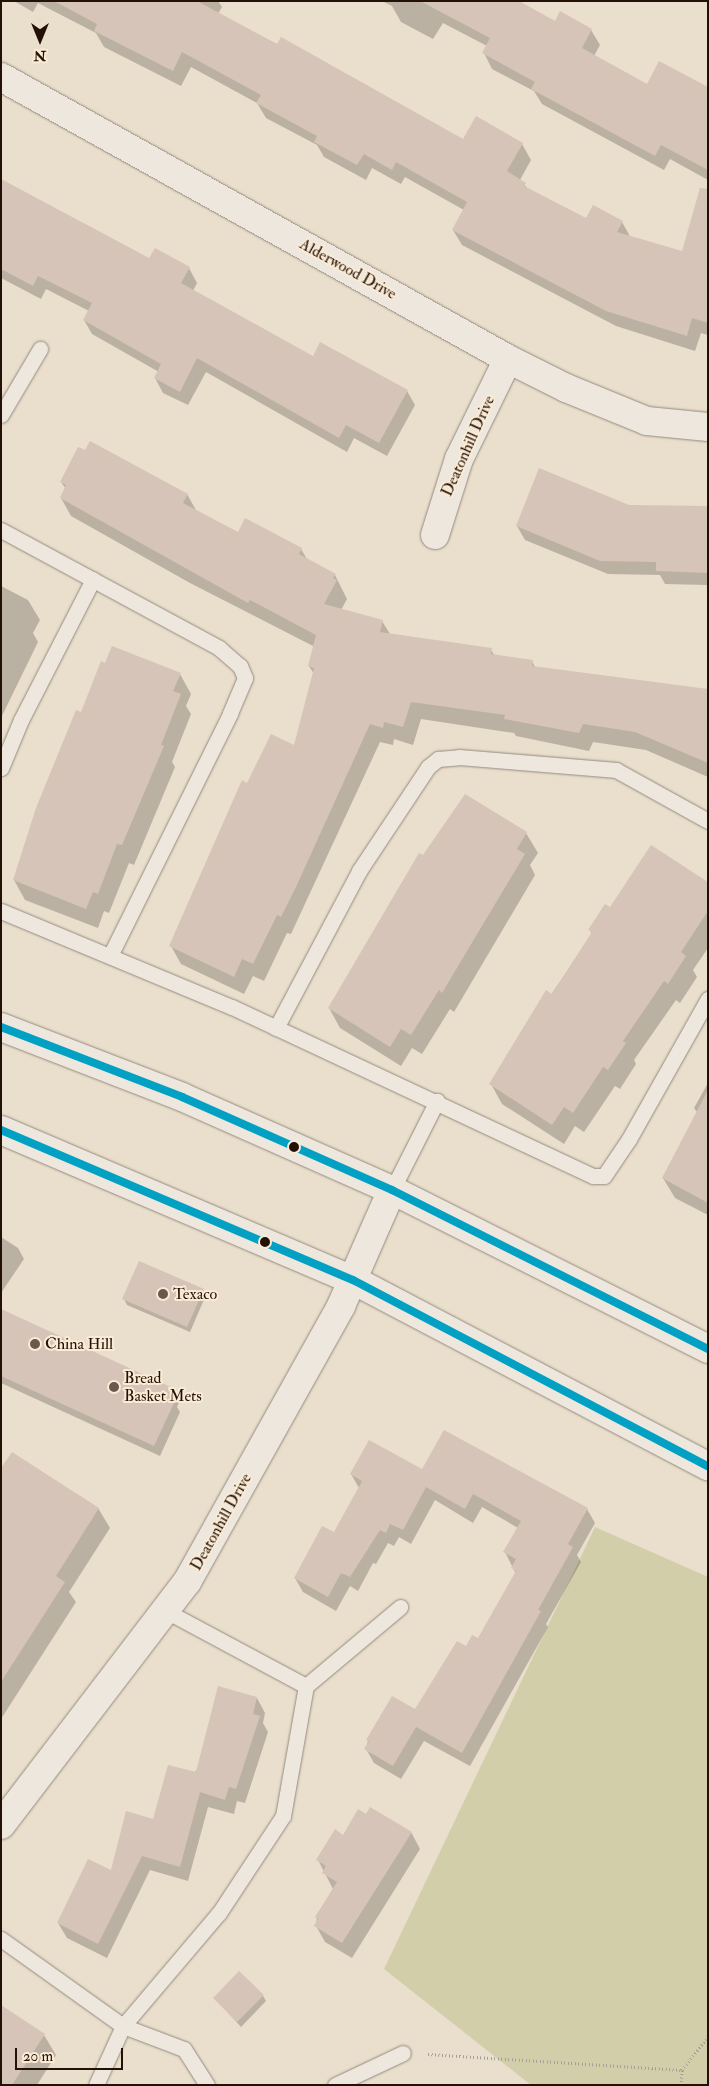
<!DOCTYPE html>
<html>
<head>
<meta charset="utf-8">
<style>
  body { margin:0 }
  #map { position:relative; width:709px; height:2086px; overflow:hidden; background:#eadecc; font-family:"IM FELL Double Pica",serif }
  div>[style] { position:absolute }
  .green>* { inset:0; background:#d3ceaa }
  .shadow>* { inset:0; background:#0003 }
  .building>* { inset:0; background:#d5c4b7 }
  .path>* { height:3px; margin-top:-1.5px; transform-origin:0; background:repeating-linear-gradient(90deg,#a59f97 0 1px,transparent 0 3.5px) }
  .roads { filter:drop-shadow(0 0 1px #948a7f) drop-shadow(0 0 1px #948a7f) }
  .service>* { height:15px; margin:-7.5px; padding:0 7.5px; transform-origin:7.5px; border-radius:7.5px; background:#ede7de }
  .minor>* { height:28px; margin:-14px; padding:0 14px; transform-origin:14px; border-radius:14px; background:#ede7de }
  .secondary>* { height:28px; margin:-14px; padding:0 14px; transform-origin:14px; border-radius:14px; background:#ede7de }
  .bus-1>* { height:8px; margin:-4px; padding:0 4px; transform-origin:4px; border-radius:4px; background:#02a1c4 }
  .dots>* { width:14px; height:14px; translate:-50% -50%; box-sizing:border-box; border:2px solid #faebd5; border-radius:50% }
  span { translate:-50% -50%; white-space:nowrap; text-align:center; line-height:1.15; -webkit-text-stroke:4px #faebd5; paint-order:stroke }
  .street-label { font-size:16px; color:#231107 }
  .poi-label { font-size:16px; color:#231107 }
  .left { translate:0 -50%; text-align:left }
  .frame { position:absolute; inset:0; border:2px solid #231107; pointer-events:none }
  .north { position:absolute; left:15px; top:15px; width:50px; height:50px; -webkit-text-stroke:4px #faebd5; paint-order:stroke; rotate:180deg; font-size:14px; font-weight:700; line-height:20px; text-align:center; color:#231107 }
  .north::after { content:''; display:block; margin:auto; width:18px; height:22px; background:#231107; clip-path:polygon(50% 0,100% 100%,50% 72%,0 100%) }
  .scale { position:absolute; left:15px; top:2048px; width:108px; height:22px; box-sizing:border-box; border:2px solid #231107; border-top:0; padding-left:6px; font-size:15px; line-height:18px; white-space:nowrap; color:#231107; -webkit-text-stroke:4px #faebd5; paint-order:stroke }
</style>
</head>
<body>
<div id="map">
  <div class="green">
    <div style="clip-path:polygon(595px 1527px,708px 1577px,708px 2085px,531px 2085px,384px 1969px)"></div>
  </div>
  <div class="shadow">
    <div style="clip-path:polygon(14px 1px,218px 1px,222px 7px,218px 14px,464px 140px,477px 118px,522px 144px,531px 160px,520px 180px,529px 190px,587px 219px,593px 207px,622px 222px,631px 238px,682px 252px,708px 244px,708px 335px,701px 333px,695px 351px,616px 326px,462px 245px,453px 230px,464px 210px,405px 177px,401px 184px,372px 168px,366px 180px,324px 157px,317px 145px,266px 118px,257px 103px,191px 67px,181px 86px,104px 47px,96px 33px,38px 3px,33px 12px)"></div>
    <div style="clip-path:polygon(382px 1px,516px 1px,555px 22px,591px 30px,600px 45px,594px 56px,648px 85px,708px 105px,708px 180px,670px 159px,664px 170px,542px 104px,534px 91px,492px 69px,484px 53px,487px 46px,443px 23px,433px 39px,401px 22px,392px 6px)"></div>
    <div style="clip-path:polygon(1px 180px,150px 259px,189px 268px,197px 283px,193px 291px,313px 357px,407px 391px,415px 405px,387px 456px,354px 438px,347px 452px,206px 372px,188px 405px,163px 393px,155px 378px,159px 372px,92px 334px,84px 320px,89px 311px,46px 289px,41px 299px,1px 278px)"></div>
    <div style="clip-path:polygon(61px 482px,187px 494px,197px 512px,238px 533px,301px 549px,308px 561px,335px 575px,347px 599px,341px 610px,382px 621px,390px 634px,491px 650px,495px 656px,532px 661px,535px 667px,708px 691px,708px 777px,646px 750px,593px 742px,589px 751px,516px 736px,514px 733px,421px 719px,413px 745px,394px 739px,393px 745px,380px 742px,291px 934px,287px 933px,264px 981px,253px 976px,244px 994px,181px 964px,171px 946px,248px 784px,294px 747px,314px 674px,309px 666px,315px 647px,190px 583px,71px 516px,61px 498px,66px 489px)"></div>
    <div style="clip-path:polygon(629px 506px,708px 508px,708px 589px,707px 585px,665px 584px,660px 575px,608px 574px,525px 540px,517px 526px)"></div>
    <div style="clip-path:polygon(1px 586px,28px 600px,40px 620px,33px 633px,38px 642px,1px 718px)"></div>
    <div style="clip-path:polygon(106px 664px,180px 674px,191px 694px,186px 706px,191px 714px,172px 762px,175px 767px,134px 865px,129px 863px,109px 913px,104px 911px,98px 928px,25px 900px,14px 880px,82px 713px)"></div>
    <div style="clip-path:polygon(526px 833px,538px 853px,530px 865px,535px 875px,454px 1012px,450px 1009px,422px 1054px,412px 1048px,401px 1066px,340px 1028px,329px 1008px,423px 857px)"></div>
    <div style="clip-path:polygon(708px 883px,708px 948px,693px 970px,697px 977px,680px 1003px,676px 1000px,634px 1060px,636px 1064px,620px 1089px,615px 1086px,584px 1132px,575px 1126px,564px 1144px,502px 1104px,491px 1084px,592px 934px,590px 930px,611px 909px)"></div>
    <div style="clip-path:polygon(708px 1083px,708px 1215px,675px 1198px,663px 1178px,697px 1112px,694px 1108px)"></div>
    <div style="clip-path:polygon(1px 1237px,18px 1248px,24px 1259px,1px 1293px)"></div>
    <div style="clip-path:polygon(203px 1290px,206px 1295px,190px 1332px,127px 1305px,124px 1299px)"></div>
    <div style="clip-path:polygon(1px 1310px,174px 1390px,180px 1400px,177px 1407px,180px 1412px,160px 1456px,1px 1383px)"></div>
    <div style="clip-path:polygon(1px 1470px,98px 1508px,110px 1528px,69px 1592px,76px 1602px,1px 1719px)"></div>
    <div style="clip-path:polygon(422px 1471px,587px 1509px,595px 1523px,577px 1555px,581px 1562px,546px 1624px,548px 1627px,470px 1766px,424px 1741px,401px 1779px,374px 1763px,366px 1749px,368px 1740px,416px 1711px,466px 1648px,478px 1640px,516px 1574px,505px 1552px,518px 1528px,482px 1507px,473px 1523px,435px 1500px,411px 1544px,399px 1537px,394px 1546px,388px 1543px,376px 1564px,373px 1563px,358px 1591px,350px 1586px,336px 1611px,303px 1592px,295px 1578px,334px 1534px,359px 1488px,351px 1474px)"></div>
    <div style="clip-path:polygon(257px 1698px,265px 1713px,263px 1723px,268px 1732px,245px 1803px,237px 1801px,234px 1814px,208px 1807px,188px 1881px,150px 1870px,107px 1958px,67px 1938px,58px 1923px,111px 1872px)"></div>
    <div style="clip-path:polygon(366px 1815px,411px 1832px,420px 1849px,352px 1958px,325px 1942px,316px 1926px,317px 1917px,333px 1889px,318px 1860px)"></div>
    <div style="clip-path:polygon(263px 1996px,266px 2001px,241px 2027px,215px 1998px)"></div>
    <div style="clip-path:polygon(44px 2035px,56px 2055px,37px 2085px,1px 2085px)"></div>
  </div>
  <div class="building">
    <div style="clip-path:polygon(54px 1px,197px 1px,277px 44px,281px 37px,463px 139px,476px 116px,523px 143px,507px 171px,526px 183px,524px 186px,586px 218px,593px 205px,623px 221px,617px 232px,682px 251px,700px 188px,708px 189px,708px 323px,692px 318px,687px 336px,606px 311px,452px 230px,467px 202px,396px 162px,392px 170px,364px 154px,357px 165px,314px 142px,317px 136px,256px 103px,261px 95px,182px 52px,173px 71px,94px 31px,97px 24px)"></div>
    <div style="clip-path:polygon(420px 1px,519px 1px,555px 21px,560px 11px,592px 29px,582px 48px,647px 84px,659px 61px,708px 87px,708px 170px,661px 145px,655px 156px,531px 89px,535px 82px,482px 53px,490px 38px)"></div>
    <div style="clip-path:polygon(1px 179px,149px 258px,155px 248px,190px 267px,181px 283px,313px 356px,320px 342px,408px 390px,379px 443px,346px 425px,339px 438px,197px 358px,180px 392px,154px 378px,161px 364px,83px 320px,92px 303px,38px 276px,33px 286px,1px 269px)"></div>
    <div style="clip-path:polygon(90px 441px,188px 494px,183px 503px,238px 532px,245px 518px,302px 548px,299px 554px,336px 574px,333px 578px,337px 580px,324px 604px,383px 620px,380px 632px,492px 648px,491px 654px,533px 660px,532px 666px,708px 689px,708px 763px,635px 732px,583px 724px,579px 733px,504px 719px,505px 715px,411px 702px,403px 727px,384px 722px,383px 728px,370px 724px,296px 887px,281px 917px,277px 915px,253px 964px,242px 959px,234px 977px,169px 946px,242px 780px,247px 783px,271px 734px,294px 745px,314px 668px,308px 666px,316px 635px,250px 600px,248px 603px,60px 498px,66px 485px,60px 482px,78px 447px,85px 450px)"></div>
    <div style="clip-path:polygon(539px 468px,629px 505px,708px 506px,708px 573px,656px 571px,656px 562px,600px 561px,516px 526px)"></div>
    <div style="clip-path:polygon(112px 646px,181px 673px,173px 691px,181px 694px,161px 745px,164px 746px,122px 845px,117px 844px,98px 894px,93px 892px,86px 909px,13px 880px,36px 808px,76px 710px,81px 712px,101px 661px,105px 663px)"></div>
    <div style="clip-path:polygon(465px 794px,527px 832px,517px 849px,525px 854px,442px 993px,439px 990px,411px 1035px,401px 1029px,390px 1047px,328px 1008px,419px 853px,423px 855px)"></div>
    <div style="clip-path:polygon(651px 845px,708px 882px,708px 911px,681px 952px,686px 956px,668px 984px,664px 981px,623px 1041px,626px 1043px,608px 1070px,603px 1067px,573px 1113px,564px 1107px,552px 1125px,489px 1084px,546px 990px,552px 994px,592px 932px,588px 930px,605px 904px,610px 907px)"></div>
    <div style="clip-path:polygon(708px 1090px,708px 1203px,662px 1178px)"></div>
    <div style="clip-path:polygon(139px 1261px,204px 1289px,187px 1327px,122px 1299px)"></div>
    <div style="clip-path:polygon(1px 1309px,175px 1389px,170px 1398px,175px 1401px,154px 1446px,1px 1376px)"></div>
    <div style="clip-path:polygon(444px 1430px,588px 1508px,568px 1544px,573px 1547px,538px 1610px,541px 1611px,462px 1753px,416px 1727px,393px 1766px,364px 1749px,369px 1741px,366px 1740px,392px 1696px,415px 1709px,457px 1641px,466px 1646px,472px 1635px,478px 1638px,516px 1571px,511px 1568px,516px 1559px,503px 1552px,521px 1521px,473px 1494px,465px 1509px,426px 1487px,403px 1530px,390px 1524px,386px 1533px,380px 1530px,350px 1577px,341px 1573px,328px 1597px,294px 1578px,322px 1526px,334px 1532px,362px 1481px,350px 1474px,369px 1440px,422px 1469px)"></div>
    <div style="clip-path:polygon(12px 1452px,99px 1508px,56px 1576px,65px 1582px,1px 1682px,1px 1468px)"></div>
    <div style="clip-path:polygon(218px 1686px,257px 1697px,253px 1714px,260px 1716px,236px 1789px,229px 1787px,225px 1800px,200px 1792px,180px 1867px,142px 1856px,98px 1944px,57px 1923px,88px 1859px,111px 1870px,126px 1811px,153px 1819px,168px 1765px,196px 1772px)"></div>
    <div style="clip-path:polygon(370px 1807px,412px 1832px,342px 1943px,314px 1926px,318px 1919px,315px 1917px,337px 1882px,322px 1873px,326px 1866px,316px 1860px,335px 1829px,343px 1835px,358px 1809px,366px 1814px)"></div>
    <div style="clip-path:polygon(239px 1971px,264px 1995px,237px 2022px,213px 1998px)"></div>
    <div style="clip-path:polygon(1px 2005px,45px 2034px,12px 2085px,1px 2085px)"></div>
  </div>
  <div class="path">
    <div style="left:428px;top:2054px;width:255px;rotate:3.6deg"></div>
    <div style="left:681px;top:2085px;width:15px;rotate:-86deg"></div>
    <div style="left:682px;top:2070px;width:42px;rotate:-51.8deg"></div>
  </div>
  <div class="roads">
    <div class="service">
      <div style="left:1px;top:415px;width:77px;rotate:-59.4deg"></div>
      <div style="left:1px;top:530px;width:248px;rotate:28.4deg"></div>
      <div style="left:219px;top:648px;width:28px;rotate:41deg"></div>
      <div style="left:240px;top:666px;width:13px;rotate:67deg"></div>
      <div style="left:245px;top:678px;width:39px;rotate:113deg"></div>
      <div style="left:230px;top:714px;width:270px;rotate:116.4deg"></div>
      <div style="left:1px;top:768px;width:52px;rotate:-67.4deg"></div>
      <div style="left:21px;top:720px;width:158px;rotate:-62.9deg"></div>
      <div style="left:1px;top:911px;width:250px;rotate:22.6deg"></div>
      <div style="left:232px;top:1007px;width:399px;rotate:25.1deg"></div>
      <div style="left:593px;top:1176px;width:11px"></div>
      <div style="left:604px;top:1176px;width:45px;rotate:-56deg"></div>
      <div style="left:629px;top:1139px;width:161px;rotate:-60.6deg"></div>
      <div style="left:276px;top:1028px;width:178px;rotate:-62.1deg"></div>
      <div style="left:359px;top:871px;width:125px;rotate:-56.4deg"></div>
      <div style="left:428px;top:767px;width:13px;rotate:-39deg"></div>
      <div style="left:438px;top:759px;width:21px;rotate:-5deg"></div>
      <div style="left:459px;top:757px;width:158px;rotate:4.7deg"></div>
      <div style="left:616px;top:770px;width:105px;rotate:29deg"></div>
      <div style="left:392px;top:1190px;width:100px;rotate:-63.2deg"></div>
      <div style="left:166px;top:1611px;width:159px;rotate:28.2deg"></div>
      <div style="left:306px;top:1686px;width:123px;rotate:-40deg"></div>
      <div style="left:1px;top:1939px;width:150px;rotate:35.5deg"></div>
      <div style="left:123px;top:2026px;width:148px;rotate:-49.7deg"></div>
      <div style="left:219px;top:1913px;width:116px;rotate:-56.6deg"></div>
      <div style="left:283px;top:1816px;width:132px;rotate:-80deg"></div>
      <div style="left:96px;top:2085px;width:65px;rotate:-65.4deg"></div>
      <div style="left:123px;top:2026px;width:65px;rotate:20.7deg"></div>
      <div style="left:184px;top:2049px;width:43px;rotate:57.4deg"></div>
      <div style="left:335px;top:2085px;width:75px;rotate:-25.2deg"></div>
    </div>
    <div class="minor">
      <div style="left:1px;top:77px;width:580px;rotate:29.08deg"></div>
      <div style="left:508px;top:359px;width:65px;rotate:26.6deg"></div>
      <div style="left:566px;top:388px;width:87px;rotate:22.2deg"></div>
      <div style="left:647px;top:421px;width:61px;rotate:5.6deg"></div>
      <div style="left:435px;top:535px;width:80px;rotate:-72.5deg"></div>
      <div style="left:459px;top:459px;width:111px;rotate:-63.9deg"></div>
      <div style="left:1px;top:1825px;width:306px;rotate:-52.6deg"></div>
      <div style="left:187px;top:1582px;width:316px;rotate:-60.8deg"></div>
      <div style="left:341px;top:1306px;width:127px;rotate:-66.3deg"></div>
    </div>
    <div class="secondary">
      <div style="left:1px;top:1027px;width:194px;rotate:21.1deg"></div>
      <div style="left:182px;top:1097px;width:230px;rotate:23.9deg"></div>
      <div style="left:392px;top:1190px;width:354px;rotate:26.7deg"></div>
      <div style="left:1px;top:1130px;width:383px;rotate:23.1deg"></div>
      <div style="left:353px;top:1280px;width:401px;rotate:27.7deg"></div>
    </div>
  </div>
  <div class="bus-1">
    <div style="left:1px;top:1027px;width:194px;rotate:21.1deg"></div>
    <div style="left:182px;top:1097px;width:230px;rotate:23.9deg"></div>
    <div style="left:392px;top:1190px;width:354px;rotate:26.7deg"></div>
    <div style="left:1px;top:1130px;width:383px;rotate:23.1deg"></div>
    <div style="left:353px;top:1280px;width:401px;rotate:27.7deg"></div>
  </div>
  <div class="dots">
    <div style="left:294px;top:1147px;background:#231107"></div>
    <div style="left:265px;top:1242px;background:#231107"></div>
    <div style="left:163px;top:1294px;background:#69594c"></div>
    <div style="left:35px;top:1344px;background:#69594c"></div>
    <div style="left:114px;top:1387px;background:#69594c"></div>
  </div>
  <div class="street-label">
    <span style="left:348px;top:269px;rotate:29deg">Alderwood Drive</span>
    <span style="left:468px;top:446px;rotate:-66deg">Deatonhill Drive</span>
    <span style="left:221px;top:1522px;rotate:-61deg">Deatonhill Drive</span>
  </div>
  <div class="poi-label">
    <span class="left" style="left:173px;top:1294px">Texaco</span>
    <span class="left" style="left:45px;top:1344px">China Hill</span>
    <span class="left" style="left:124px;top:1387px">Bread<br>Basket Mets</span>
  </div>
  <div class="frame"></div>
  <div class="north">N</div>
  <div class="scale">20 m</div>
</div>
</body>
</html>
